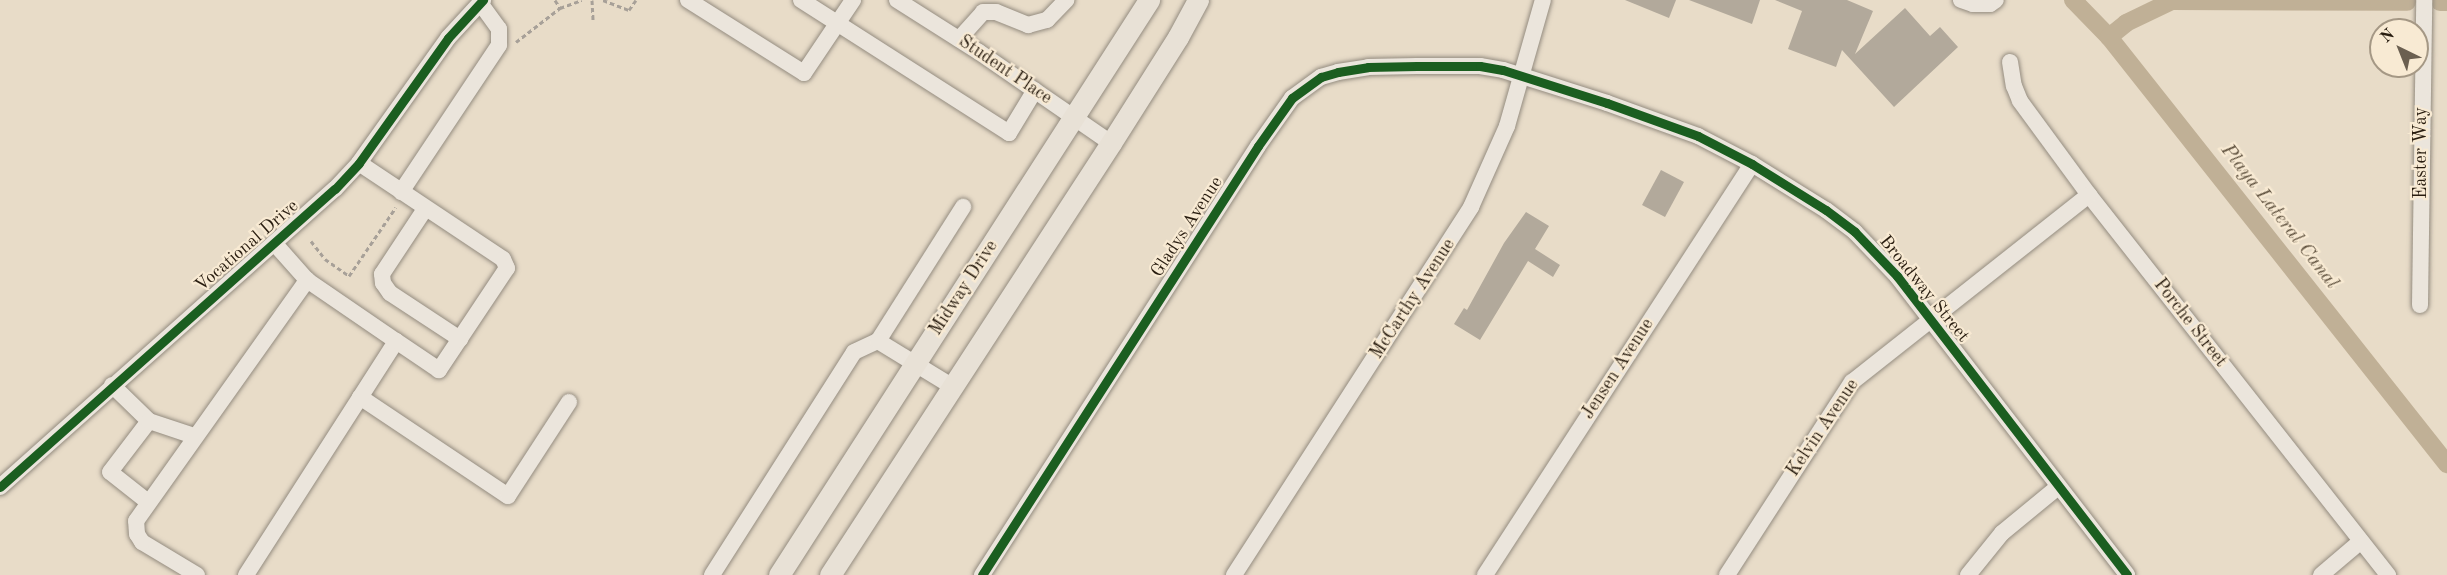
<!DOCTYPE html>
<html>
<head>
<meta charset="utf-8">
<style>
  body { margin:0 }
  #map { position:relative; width:2447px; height:575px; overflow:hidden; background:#e8dcc8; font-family:"Old Standard TT",serif }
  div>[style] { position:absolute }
  .canal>* { height:18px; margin:-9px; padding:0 9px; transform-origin:9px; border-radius:9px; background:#c0b096 }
  .building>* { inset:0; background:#b2a99b }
  .path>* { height:3px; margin-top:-1.5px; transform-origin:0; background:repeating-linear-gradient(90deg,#a7a098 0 4.5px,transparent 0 7.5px) }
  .roads { filter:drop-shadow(0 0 2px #948c80) drop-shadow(0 0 2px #948c80) }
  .minor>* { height:16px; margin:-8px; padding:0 8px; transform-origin:8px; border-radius:8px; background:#ebe5dc }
  .major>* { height:21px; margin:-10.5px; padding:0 10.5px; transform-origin:10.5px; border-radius:10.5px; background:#e8e1d6 }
  .cycleway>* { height:9px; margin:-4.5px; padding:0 4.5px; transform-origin:4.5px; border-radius:4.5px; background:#1b5e20 }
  span { translate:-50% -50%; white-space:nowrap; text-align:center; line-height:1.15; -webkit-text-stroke:4.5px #f8ead3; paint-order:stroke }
  .street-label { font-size:18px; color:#281c0f }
  .water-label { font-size:20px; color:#5e503d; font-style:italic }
  .north { position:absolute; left:2369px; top:18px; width:60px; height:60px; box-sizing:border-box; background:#f8ead3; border:2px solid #a59885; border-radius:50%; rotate:317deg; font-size:16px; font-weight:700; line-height:24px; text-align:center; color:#281c0f }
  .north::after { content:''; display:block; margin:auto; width:21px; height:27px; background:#6b5f50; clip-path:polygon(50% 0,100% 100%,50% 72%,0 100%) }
</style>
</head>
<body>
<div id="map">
  <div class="canal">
    <div style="left:2073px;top:0;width:52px;rotate:45.8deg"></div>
    <div style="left:2109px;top:37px;width:545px;rotate:51.64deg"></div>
    <div style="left:2440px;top:2px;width:7px"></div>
    <div style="left:2109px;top:37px;width:22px;rotate:-39deg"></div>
    <div style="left:2126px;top:23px;width:51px;rotate:-25.6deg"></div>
    <div style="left:2172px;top:1px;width:235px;rotate:0.2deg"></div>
  </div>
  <div class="building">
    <div style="clip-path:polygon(1625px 0,1676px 0,1669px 18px)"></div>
    <div style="clip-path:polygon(1689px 0,1760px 0,1752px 24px)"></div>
    <div style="clip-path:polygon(1775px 0,1847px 0,1873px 11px,1855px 54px,1905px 8px,1930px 36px,1940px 27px,1958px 47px,1894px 107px,1842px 50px,1836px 67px,1788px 49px,1802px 11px)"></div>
    <div style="clip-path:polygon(1661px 170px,1684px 182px,1665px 217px,1642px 205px)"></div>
    <div style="clip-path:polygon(1526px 212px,1549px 226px,1535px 249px,1560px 265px,1553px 277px,1528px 261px,1480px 340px,1454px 324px,1464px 308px,1467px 310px,1504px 243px)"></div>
  </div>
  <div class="path">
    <div style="left:555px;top:0;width:9px;rotate:58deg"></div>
    <div style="left:592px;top:0;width:21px;rotate:87deg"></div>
    <div style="left:603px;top:0;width:28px;rotate:21deg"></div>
    <div style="left:629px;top:10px;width:12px;rotate:-55deg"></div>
    <div style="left:516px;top:42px;width:56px;rotate:-37.7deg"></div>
    <div style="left:560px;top:8px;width:23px;rotate:-20deg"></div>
    <div style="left:311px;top:241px;width:23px;rotate:52deg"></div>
    <div style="left:325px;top:259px;width:29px;rotate:35deg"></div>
    <div style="left:349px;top:276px;width:83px;rotate:-55.7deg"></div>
  </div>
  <div class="roads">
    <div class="minor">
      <div style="left:688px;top:0;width:137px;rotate:32.2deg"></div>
      <div style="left:804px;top:73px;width:88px;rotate:-56.1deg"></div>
      <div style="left:801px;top:0;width:247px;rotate:32.6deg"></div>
      <div style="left:1009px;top:133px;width:50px;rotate:-58.8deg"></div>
      <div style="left:897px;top:0;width:97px;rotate:32.4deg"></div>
      <div style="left:979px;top:52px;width:160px;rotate:34.6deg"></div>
      <div style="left:1961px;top:0;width:13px;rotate:18deg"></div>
      <div style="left:1973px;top:4px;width:17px"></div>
      <div style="left:1990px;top:4px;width:7px;rotate:-34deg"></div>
      <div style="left:959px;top:39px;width:36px;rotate:-48deg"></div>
      <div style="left:983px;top:12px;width:13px"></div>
      <div style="left:996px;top:12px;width:35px;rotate:22deg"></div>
      <div style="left:1028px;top:25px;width:20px;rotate:-15deg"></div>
      <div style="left:1047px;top:20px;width:28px;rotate:-46deg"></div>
      <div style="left:2010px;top:62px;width:24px;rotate:81deg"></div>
      <div style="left:2014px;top:86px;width:16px;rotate:68deg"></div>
      <div style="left:2020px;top:101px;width:117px;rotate:53.7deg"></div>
      <div style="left:2089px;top:195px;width:484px;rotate:51.8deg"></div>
      <div style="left:359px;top:163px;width:173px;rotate:33.7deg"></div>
      <div style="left:503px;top:259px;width:10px;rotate:66deg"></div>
      <div style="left:507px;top:268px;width:123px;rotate:123.7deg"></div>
      <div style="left:439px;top:370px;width:52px;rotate:-146deg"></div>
      <div style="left:401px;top:192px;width:177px;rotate:-56.3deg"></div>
      <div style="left:499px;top:45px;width:16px;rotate:-90deg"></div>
      <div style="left:499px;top:29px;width:32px;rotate:-126deg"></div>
      <div style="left:425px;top:209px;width:78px;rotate:123.5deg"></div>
      <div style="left:382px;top:274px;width:9px;rotate:84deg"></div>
      <div style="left:383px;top:283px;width:12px;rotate:55deg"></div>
      <div style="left:390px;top:293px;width:84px;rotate:33.3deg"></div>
      <div style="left:2420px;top:305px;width:305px;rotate:-89.2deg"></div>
      <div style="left:878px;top:341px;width:159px;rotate:-57.6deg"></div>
      <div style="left:112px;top:385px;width:52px;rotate:44.2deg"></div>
      <div style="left:360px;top:397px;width:178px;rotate:33.8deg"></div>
      <div style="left:508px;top:496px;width:112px;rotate:-57deg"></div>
      <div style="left:0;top:487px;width:448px;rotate:-41.7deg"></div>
      <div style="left:335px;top:189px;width:35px;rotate:-47deg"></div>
      <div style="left:359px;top:163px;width:153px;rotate:-54.5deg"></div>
      <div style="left:448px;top:38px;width:52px;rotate:-47.4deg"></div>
      <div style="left:148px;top:502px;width:48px;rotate:-141.7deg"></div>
      <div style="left:110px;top:472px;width:64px;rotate:-52.6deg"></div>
      <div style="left:149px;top:421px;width:47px;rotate:18.4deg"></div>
      <div style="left:197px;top:575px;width:64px;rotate:-149deg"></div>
      <div style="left:142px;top:542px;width:9px;rotate:-122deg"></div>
      <div style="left:137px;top:534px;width:13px;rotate:-94deg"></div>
      <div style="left:136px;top:521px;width:296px;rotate:-54.6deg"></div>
      <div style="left:246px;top:575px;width:278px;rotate:-57.3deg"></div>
      <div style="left:396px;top:341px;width:108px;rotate:-145.6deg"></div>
      <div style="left:307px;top:280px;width:48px;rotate:-131.6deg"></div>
      <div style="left:712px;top:575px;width:264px;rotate:-57.5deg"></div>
      <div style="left:854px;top:352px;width:26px;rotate:-25deg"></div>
      <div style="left:878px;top:341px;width:88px;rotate:31.5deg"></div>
      <div style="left:982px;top:575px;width:510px;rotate:-57.24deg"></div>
      <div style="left:1258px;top:146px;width:59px;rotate:-54.7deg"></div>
      <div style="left:1292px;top:98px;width:36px;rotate:-36deg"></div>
      <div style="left:1321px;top:77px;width:18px;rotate:-16deg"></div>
      <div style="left:1338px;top:72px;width:30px;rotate:-9deg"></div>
      <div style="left:1368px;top:67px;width:49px;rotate:-1.2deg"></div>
      <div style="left:1417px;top:66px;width:63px"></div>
      <div style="left:1480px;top:66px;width:23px;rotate:10deg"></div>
      <div style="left:1503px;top:70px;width:109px;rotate:17.6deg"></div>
      <div style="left:1607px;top:103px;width:97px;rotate:19.9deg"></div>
      <div style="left:1698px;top:136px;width:61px;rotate:27.4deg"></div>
      <div style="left:1752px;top:164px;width:87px;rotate:31.9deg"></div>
      <div style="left:1826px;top:210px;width:36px;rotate:37deg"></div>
      <div style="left:1855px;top:232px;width:61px;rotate:46.3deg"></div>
      <div style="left:1897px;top:276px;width:377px;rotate:52.4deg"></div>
      <div style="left:1234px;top:575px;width:438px;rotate:-57.2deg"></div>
      <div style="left:1471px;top:207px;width:89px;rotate:-66deg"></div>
      <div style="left:1507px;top:126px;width:131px;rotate:-74.1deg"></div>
      <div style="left:1485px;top:575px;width:490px;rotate:-57deg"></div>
      <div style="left:1727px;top:575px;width:230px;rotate:-57.1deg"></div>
      <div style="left:1852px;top:382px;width:302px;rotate:-38.3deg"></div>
      <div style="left:1968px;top:575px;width:54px;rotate:-51deg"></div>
      <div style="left:2002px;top:533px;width:72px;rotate:-39.4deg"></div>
      <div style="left:2321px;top:575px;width:52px;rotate:-40.4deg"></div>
    </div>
    <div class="major">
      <div style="left:779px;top:575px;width:684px;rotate:-57.24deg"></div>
      <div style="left:830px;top:575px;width:515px;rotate:-56.96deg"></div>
      <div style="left:1111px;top:143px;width:125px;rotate:-57.7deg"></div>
      <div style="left:1178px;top:37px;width:42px;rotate:-61.6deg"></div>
    </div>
  </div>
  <div class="cycleway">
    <div style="left:0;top:487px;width:448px;rotate:-41.7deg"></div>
    <div style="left:335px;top:189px;width:35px;rotate:-47deg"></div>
    <div style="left:359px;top:163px;width:153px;rotate:-54.5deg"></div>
    <div style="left:448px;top:38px;width:52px;rotate:-47.4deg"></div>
    <div style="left:982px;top:575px;width:510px;rotate:-57.24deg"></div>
    <div style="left:1258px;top:146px;width:59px;rotate:-54.7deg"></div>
    <div style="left:1292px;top:98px;width:36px;rotate:-36deg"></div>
    <div style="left:1321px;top:77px;width:18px;rotate:-16deg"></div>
    <div style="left:1338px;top:72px;width:30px;rotate:-9deg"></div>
    <div style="left:1368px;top:67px;width:49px;rotate:-1.2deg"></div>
    <div style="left:1417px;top:66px;width:63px"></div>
    <div style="left:1480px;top:66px;width:23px;rotate:10deg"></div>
    <div style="left:1503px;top:70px;width:109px;rotate:17.6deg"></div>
    <div style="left:1607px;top:103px;width:97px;rotate:19.9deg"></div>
    <div style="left:1698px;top:136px;width:61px;rotate:27.4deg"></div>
    <div style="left:1752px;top:164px;width:87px;rotate:31.9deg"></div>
    <div style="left:1826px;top:210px;width:36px;rotate:37deg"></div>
    <div style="left:1855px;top:232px;width:61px;rotate:46.3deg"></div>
    <div style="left:1897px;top:276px;width:377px;rotate:52.4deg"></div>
  </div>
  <div class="street-label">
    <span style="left:1005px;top:70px;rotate:34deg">Student Place</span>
    <span style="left:2421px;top:153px;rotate:-90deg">Easter Way</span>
    <span style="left:1187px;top:227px;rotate:-57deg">Gladys Avenue</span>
    <span style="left:247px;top:246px;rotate:-41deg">Vocational Drive</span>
    <span style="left:964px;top:288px;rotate:-57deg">Midway Drive</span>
    <span style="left:1924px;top:289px;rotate:51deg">Broadway Street</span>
    <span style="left:1413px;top:299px;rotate:-57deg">McCarthy Avenue</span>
    <span style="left:2190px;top:323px;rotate:52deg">Porche Street</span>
    <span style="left:1618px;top:369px;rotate:-57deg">Jensen Avenue</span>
    <span style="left:1823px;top:428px;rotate:-56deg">Kelvin Avenue</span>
  </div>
  <div class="water-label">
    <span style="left:2279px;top:217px;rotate:52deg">Playa Lateral Canal</span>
  </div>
  <div class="north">N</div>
</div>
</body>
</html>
